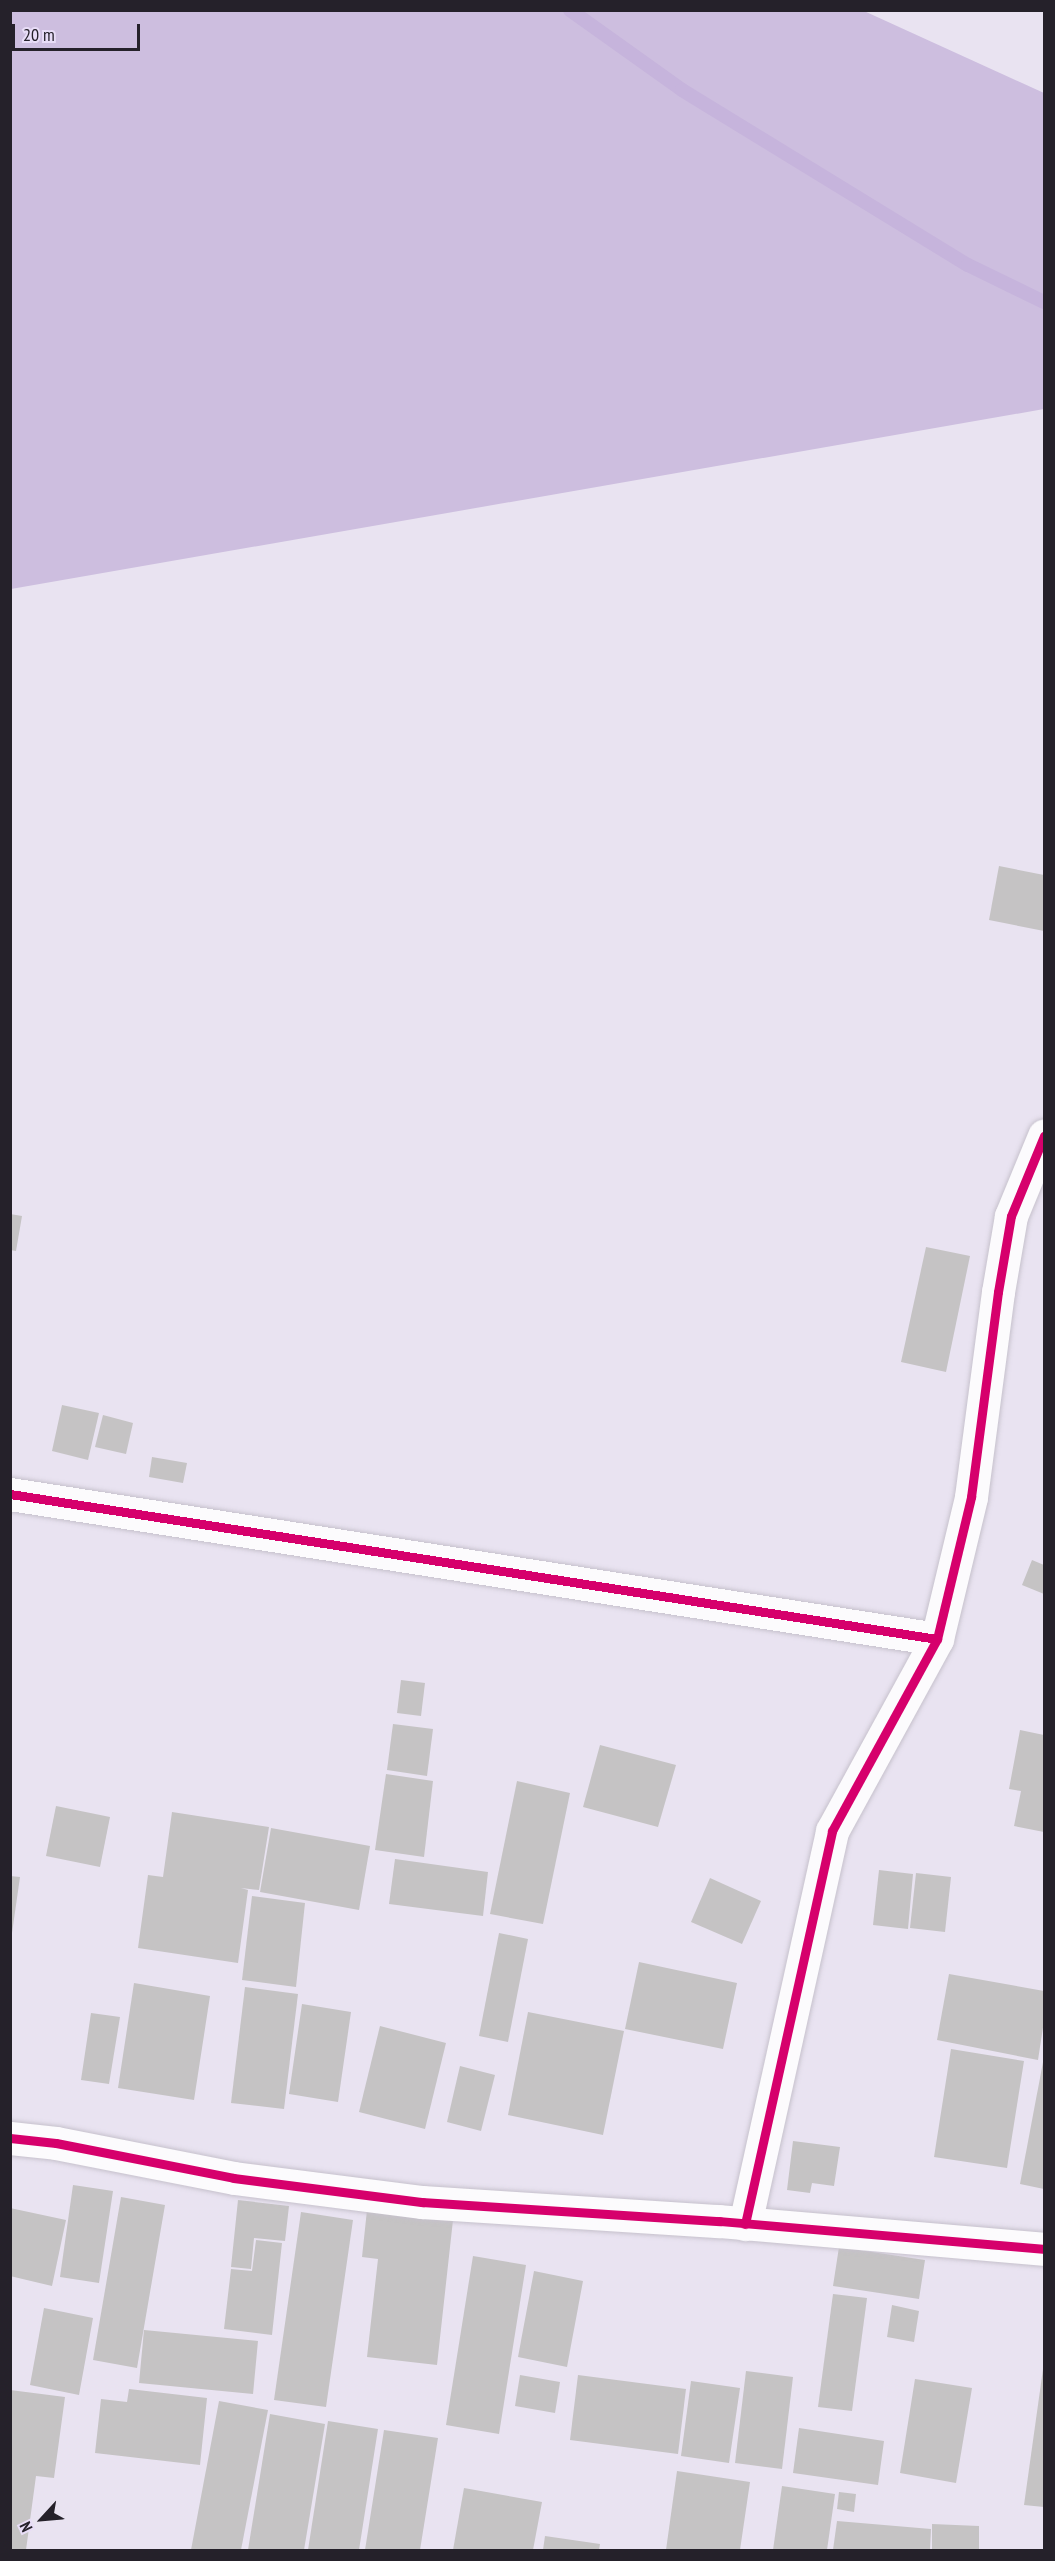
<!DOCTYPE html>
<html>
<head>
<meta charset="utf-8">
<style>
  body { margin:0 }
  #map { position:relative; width:1055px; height:2561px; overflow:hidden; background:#e9e3f1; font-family:"PT Sans Narrow",sans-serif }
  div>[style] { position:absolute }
  .forest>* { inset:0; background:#cdbedf }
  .stream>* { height:14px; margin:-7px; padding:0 7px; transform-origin:7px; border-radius:7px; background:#c6b4dc }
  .building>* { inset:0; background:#c5c3c4 }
  .roads { filter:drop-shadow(0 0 2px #c6c1cc) drop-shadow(0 0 2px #c6c1cc) }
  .street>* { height:33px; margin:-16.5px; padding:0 16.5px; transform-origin:16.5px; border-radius:16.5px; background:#fcfbfd }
  .cycleway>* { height:9px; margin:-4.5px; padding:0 4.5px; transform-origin:4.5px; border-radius:4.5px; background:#d6006c }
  span { translate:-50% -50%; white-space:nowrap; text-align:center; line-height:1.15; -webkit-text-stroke:6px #e8ddf7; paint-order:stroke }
  .frame { position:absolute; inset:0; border:12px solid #25212a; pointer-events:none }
  .north { position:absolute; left:12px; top:2489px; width:60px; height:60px; -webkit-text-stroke:4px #e8ddf7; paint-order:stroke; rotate:244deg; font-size:16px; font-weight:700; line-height:24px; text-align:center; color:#25212a }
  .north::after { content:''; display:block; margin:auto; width:21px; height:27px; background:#25212a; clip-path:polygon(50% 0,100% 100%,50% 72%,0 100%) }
  .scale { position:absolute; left:12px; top:24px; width:128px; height:27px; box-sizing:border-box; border:3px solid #25212a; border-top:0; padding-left:8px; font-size:18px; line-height:21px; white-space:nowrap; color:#25212a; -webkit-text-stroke:4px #e8ddf7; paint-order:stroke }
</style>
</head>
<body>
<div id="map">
  <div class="forest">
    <div style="clip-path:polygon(11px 10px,864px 11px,1044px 93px,1044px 409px,11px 589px)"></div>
  </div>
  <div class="stream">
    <div style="left:570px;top:10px;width:138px;rotate:35.5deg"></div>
    <div style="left:682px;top:90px;width:335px;rotate:31.5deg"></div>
    <div style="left:968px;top:265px;width:85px;rotate:26deg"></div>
  </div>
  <div class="building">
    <div style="clip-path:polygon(999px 866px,1044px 875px,1044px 931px,989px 920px)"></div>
    <div style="clip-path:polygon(10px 1214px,22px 1216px,16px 1251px,10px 1250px)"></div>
    <div style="clip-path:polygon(926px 1247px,970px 1256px,946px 1372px,901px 1362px)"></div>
    <div style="clip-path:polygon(62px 1405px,99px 1413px,88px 1460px,52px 1451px)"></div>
    <div style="clip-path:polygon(103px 1415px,133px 1423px,126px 1454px,95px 1447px)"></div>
    <div style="clip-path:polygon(152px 1457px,187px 1463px,183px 1483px,149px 1477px)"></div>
    <div style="clip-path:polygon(1032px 1560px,1044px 1565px,1044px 1594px,1022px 1585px)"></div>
    <div style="clip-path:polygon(401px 1680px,425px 1683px,421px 1716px,397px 1713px)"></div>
    <div style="clip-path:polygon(393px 1724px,433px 1729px,427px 1776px,387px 1770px)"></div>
    <div style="clip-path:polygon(1020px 1730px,1044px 1735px,1044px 1832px,1014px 1826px,1021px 1791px,1009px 1789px)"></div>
    <div style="clip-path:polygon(600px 1745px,676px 1765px,658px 1827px,583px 1807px)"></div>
    <div style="clip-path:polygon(386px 1774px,433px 1781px,424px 1857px,375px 1850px)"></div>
    <div style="clip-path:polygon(517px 1781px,570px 1793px,543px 1924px,490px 1914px)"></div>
    <div style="clip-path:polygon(56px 1806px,110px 1817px,100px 1867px,46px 1856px)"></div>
    <div style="clip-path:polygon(172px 1812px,269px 1827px,259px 1890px,241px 1888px,248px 1890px,238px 1963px,138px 1948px,148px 1875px,163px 1877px)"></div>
    <div style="clip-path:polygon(271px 1828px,370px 1846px,359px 1910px,260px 1892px)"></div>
    <div style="clip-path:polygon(395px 1859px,488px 1872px,483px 1916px,389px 1904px)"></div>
    <div style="clip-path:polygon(879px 1870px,913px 1874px,908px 1929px,873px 1925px)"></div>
    <div style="clip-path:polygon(916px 1873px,951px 1877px,945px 1932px,910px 1928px)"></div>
    <div style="clip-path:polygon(10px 1876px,20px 1877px,12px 1933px,10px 1933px)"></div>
    <div style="clip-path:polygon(710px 1878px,761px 1901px,742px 1944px,691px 1922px)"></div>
    <div style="clip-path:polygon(252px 1896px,305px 1903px,296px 1987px,242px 1980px)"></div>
    <div style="clip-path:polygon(499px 1933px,528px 1939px,508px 2042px,479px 2036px)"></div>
    <div style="clip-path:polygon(639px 1962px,737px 1983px,723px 2049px,625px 2029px)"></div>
    <div style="clip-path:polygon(949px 1974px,1044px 1991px,1044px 2021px,1038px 2060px,937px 2040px)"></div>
    <div style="clip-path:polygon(134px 1983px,210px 1996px,194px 2100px,118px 2088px)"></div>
    <div style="clip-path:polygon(245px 1987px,298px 1994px,284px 2109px,231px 2103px)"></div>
    <div style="clip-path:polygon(302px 2004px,351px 2012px,338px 2102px,289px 2094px)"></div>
    <div style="clip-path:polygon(528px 2012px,624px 2031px,603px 2135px,508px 2115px)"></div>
    <div style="clip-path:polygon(91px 2013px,120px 2017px,109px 2084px,81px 2080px)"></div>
    <div style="clip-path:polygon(380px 2026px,446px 2043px,425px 2129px,359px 2112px)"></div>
    <div style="clip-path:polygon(951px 2049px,1024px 2061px,1007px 2168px,934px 2157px)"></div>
    <div style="clip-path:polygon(1043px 2062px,1044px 2062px,1044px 2189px,1020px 2184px)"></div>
    <div style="clip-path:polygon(460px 2066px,495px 2075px,481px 2131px,447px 2122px)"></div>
    <div style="clip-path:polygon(793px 2141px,840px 2147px,834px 2186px,812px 2183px,810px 2193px,787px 2190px)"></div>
    <div style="clip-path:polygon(73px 2185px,113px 2191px,99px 2283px,60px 2277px)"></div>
    <div style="clip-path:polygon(121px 2197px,165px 2205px,137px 2368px,93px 2360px)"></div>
    <div style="clip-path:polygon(238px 2200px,289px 2206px,285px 2241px,254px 2238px,251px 2269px,231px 2267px)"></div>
    <div style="clip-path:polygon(10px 2208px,66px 2220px,52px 2286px,10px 2276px)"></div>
    <div style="clip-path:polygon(367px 2210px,453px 2220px,437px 2365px,367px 2357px,378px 2259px,362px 2257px)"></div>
    <div style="clip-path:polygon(301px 2212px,353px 2220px,326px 2407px,274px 2400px)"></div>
    <div style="clip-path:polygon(256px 2240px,282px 2243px,272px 2335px,224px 2329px,231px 2269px,252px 2271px)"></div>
    <div style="clip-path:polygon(839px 2247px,925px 2260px,919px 2299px,833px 2286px)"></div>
    <div style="clip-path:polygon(473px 2256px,526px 2265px,499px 2434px,446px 2425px)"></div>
    <div style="clip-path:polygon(534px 2271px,583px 2281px,567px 2367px,518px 2357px)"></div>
    <div style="clip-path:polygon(833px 2294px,867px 2298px,852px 2411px,818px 2407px)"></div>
    <div style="clip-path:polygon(892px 2305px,919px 2311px,914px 2342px,887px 2337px)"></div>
    <div style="clip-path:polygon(44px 2308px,93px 2318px,79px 2395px,30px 2385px)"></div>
    <div style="clip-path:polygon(144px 2330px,258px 2341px,253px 2394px,139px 2383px)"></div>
    <div style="clip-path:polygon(1043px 2369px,1044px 2369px,1044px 2507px,1024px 2505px)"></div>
    <div style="clip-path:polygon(746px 2371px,793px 2377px,782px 2469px,735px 2463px)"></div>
    <div style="clip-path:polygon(520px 2375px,560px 2382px,555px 2413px,515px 2406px)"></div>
    <div style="clip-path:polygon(578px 2375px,686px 2389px,678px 2454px,570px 2440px)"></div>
    <div style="clip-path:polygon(915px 2379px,972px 2388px,956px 2483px,900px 2473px)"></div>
    <div style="clip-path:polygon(691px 2381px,740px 2388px,729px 2463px,681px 2456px)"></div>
    <div style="clip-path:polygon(129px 2389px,207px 2398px,200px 2465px,95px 2453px,101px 2399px,127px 2402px)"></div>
    <div style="clip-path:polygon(10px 2390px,65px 2397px,54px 2478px,36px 2476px,26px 2550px,10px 2550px)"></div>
    <div style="clip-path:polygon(219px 2401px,268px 2410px,241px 2550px,191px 2550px)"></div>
    <div style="clip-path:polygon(270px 2414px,325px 2424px,304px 2550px,248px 2550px)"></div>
    <div style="clip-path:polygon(328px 2421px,378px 2429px,359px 2550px,308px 2550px)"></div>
    <div style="clip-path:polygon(799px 2428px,884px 2441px,878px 2485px,793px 2473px)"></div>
    <div style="clip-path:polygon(384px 2430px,438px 2438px,420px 2550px,365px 2550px)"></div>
    <div style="clip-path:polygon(677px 2471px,750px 2482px,740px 2550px,666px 2550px)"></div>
    <div style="clip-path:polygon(782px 2486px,835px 2494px,827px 2550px,773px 2550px)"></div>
    <div style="clip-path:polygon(464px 2488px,542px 2502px,533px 2550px,453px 2550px)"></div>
    <div style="clip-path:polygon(839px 2492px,856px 2494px,854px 2512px,837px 2509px)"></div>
    <div style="clip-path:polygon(837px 2521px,931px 2529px,930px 2550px,833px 2550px)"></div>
    <div style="clip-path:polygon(932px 2524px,979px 2526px,979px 2550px,932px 2550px)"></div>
    <div style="clip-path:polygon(545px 2536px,600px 2544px,599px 2550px,543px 2550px)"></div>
  </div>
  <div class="roads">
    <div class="street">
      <div style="left:10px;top:1494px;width:938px;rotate:8.89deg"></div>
      <div style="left:10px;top:2138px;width:46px;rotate:6.2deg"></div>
      <div style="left:56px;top:2143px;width:181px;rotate:11.1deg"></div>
      <div style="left:234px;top:2178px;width:190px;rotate:7.3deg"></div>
      <div style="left:422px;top:2202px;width:298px;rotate:3.7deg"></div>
      <div style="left:719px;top:2221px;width:326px;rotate:4.9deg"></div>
      <div style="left:745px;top:2224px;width:403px;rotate:-77.5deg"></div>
      <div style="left:832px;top:1831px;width:219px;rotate:-61.3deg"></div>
      <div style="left:937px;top:1639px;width:146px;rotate:-76.5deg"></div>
      <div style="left:971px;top:1497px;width:207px;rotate:-82.5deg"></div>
      <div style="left:998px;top:1292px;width:77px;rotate:-80.3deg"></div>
      <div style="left:1011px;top:1216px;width:87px;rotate:-67.6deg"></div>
    </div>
  </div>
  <div class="cycleway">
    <div style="left:10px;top:1494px;width:938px;rotate:8.89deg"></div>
    <div style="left:10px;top:2138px;width:46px;rotate:6.2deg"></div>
    <div style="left:56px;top:2143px;width:181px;rotate:11.1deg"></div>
    <div style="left:234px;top:2178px;width:190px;rotate:7.3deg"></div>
    <div style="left:422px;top:2202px;width:298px;rotate:3.7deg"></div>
    <div style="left:719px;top:2221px;width:326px;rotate:4.9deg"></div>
    <div style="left:745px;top:2224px;width:403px;rotate:-77.5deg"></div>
    <div style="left:832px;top:1831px;width:219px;rotate:-61.3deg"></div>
    <div style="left:937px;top:1639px;width:146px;rotate:-76.5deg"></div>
    <div style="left:971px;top:1497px;width:207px;rotate:-82.5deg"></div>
    <div style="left:998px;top:1292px;width:77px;rotate:-80.3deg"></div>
    <div style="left:1011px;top:1216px;width:87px;rotate:-67.6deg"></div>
  </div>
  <div class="frame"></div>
  <div class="north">N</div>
  <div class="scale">20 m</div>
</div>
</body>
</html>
